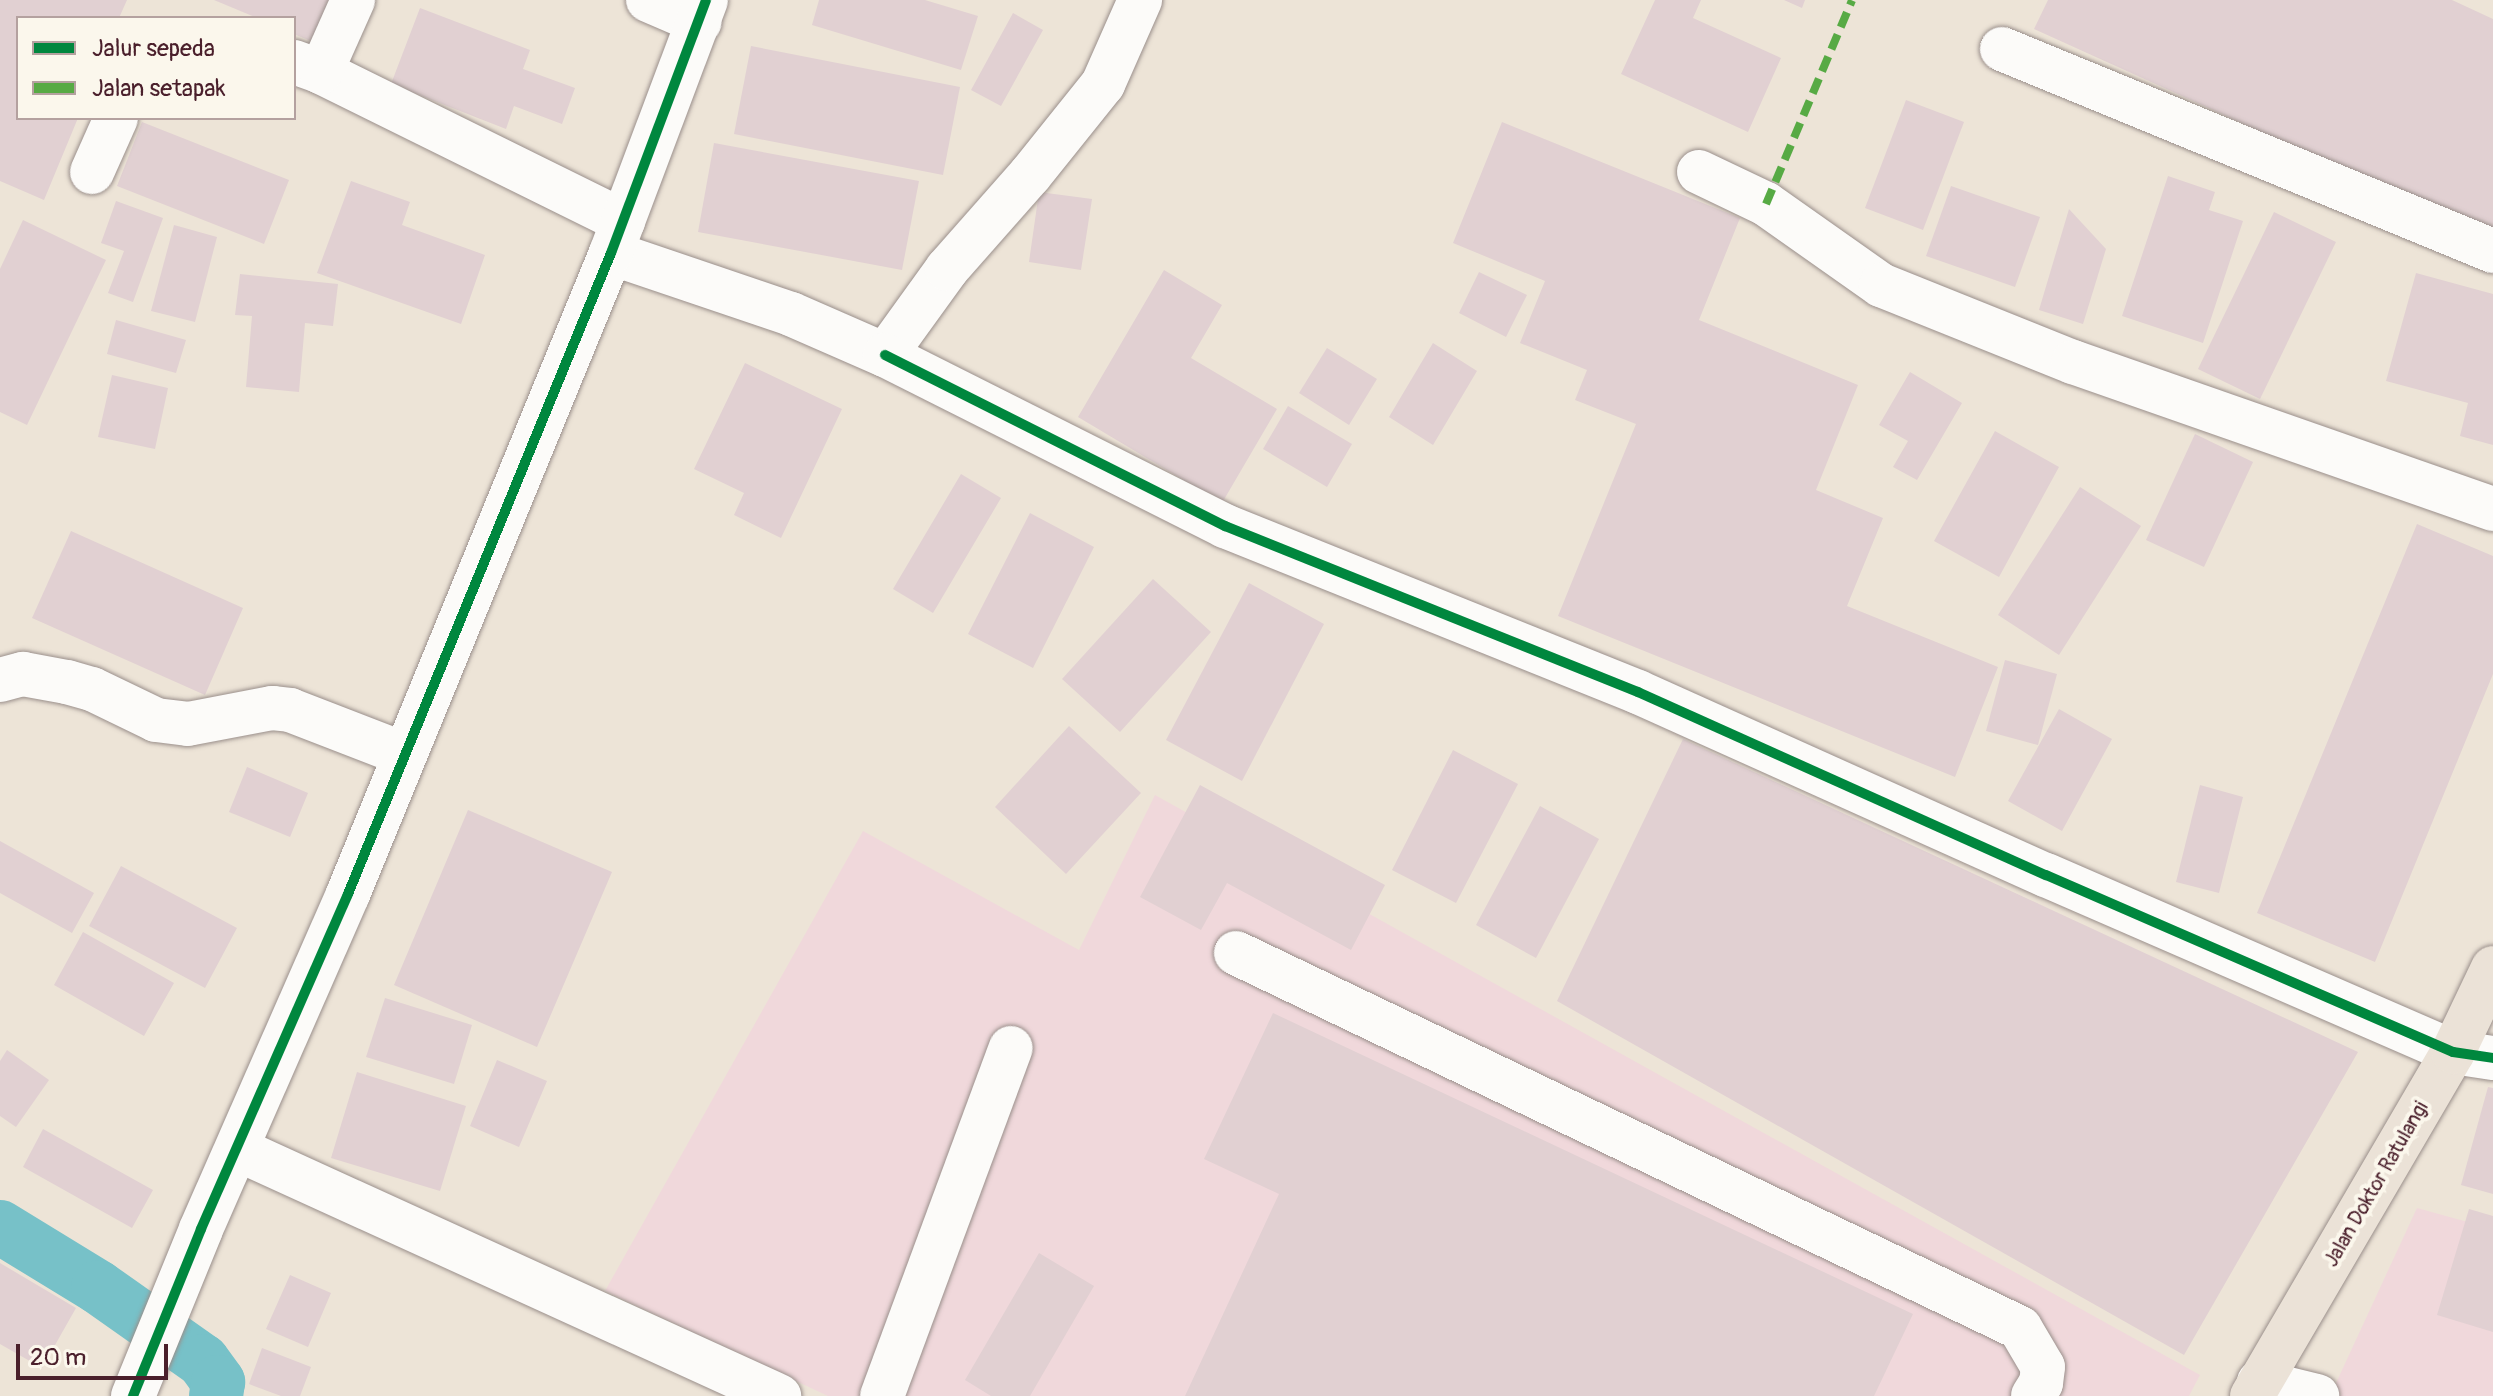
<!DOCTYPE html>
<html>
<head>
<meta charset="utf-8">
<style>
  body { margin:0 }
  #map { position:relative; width:2493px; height:1396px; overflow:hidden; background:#ede4d7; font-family:Pangolin,sans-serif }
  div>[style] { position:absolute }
  .built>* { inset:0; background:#f0d8db }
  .canal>* { height:54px; margin:-27px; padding:0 27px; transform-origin:27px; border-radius:27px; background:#77c1c8 }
  .building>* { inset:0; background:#e1d0d2 }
  .roads { filter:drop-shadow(0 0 2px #9a8f8b) drop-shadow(0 0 2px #9a8f8b) }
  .minor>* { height:44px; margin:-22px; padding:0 22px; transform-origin:22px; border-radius:22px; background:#fcfbf9 }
  .highway>* { height:44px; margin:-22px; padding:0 22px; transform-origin:22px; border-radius:22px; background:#ebe2d7 }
  .quiet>* { height:8px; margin-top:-4px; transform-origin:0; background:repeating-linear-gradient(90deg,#57aa44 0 16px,transparent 0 24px) }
  .cycleway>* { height:10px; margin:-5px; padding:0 5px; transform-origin:5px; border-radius:5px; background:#00873e }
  span { translate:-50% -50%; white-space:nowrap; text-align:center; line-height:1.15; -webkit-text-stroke:8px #fbf7ec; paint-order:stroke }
  .street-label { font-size:20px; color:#4a1f2b }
  .legend { position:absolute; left:16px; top:16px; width:280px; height:104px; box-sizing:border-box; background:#fbf7ec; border:2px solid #b4a19f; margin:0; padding:10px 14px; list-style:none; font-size:24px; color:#4a1f2b }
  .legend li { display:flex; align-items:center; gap:16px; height:40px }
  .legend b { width:40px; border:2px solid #b4a19f }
  .scale { position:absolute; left:16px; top:1344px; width:152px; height:36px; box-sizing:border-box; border:4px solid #4a1f2b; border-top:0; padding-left:10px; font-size:24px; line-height:28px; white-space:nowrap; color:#4a1f2b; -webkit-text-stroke:6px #fbf7ec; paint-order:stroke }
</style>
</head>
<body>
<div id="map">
  <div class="built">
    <div style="clip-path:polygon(1155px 795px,2200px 1375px,2189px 1396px,828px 1396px,605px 1291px,863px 831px,1079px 950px)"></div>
    <div style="clip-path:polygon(2417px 1208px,2493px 1229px,2493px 1396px,2330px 1396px)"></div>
  </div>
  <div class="canal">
    <div style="left:0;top:1227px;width:115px;rotate:31.5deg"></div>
    <div style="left:98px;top:1287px;width:128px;rotate:35.2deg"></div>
    <div style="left:203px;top:1361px;width:26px;rotate:54deg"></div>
    <div style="left:218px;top:1382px;width:14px;rotate:98deg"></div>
  </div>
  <div class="building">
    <div style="clip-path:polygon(0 0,127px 0,119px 18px,18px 18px,18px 118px,78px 118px,44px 200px,0 181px)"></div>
    <div style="clip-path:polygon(214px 0,345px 0,325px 47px,294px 34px,294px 18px,257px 18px)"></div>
    <div style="clip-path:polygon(819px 0,925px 0,978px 16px,961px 70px,812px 25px)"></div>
    <div style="clip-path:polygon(1655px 0,1701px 0,1693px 18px,1781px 58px,1748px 132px,1621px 74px)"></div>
    <div style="clip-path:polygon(1784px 0,1805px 0,1802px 8px)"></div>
    <div style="clip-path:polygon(2048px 0,2452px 0,2493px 19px,2493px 237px,2034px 29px)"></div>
    <div style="clip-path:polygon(420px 8px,530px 50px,523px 69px,575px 88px,562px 124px,514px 106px,506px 129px,391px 84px)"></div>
    <div style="clip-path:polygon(1013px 13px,1043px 30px,1001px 106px,971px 90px)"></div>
    <div style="clip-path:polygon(751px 46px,960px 87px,943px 175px,734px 134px)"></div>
    <div style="clip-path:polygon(1906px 100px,1964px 122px,1923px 230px,1865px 208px)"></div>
    <div style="clip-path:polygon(142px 122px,289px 180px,264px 244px,117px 186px)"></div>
    <div style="clip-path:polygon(1502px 122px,1740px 218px,1699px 320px,1858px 385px,1816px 490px,1883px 518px,1847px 606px,1998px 667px,1955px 777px,1558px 616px,1636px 424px,1575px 400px,1587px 370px,1520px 343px,1545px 281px,1453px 243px)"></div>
    <div style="clip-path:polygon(714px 143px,919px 181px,902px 270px,698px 232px)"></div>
    <div style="clip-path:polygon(2168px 176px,2215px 192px,2209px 210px,2243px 221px,2203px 343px,2122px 316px)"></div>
    <div style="clip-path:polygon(351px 181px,410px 202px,402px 225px,485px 255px,461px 324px,317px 273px)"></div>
    <div style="clip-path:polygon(1951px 186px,2040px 217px,2015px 287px,1926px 256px)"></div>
    <div style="clip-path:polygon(1039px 192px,1092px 199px,1081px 270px,1029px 262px)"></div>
    <div style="clip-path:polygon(116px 201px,163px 218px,133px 302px,108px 293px,124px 251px,101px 243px)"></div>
    <div style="clip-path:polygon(2069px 209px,2106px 249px,2083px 324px,2039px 310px)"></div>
    <div style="clip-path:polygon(2274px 212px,2336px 242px,2260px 399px,2198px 369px)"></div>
    <div style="clip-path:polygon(23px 220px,106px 260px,27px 425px,0 412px,0 269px)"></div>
    <div style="clip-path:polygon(174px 225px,217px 237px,195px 322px,151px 311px)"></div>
    <div style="clip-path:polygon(1164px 270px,1222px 305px,1191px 358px,1277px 409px,1222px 503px,1078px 417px)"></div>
    <div style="clip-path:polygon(1479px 272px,1527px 295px,1506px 337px,1459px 313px)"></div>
    <div style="clip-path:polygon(2416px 273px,2493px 294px,2493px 445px,2460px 436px,2468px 403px,2386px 381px)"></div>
    <div style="clip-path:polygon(240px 274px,338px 284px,333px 326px,305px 323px,299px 392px,246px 387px,252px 316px,235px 315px)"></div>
    <div style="clip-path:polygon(116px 320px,186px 340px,176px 373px,107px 354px)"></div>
    <div style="clip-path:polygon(1433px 343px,1477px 371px,1433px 445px,1389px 417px)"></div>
    <div style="clip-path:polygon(1327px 348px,1377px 379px,1349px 425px,1299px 393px)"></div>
    <div style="clip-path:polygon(745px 363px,842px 409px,781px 538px,734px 515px,744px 493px,694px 469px)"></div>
    <div style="clip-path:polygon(1910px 372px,1962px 403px,1917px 480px,1893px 467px,1908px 441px,1879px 425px)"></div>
    <div style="clip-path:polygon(112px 375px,168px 388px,155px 449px,98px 437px)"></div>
    <div style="clip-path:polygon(1288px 406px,1352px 444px,1327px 487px,1263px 449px)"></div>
    <div style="clip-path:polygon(1995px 431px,2059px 467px,1999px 577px,1934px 541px)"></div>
    <div style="clip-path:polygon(2195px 434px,2253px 462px,2204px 567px,2146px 540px)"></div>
    <div style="clip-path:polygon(961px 474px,1001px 498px,933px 613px,893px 589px)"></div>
    <div style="clip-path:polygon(2080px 487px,2141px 526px,2059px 655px,1998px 615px)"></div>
    <div style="clip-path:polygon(1030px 513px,1094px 547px,1033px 668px,968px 634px)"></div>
    <div style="clip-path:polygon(2417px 524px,2493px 556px,2493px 674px,2375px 962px,2257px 913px)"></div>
    <div style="clip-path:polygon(71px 531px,243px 608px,205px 695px,32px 618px)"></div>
    <div style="clip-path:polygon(1153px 579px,1211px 632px,1120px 732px,1062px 679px)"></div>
    <div style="clip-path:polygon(1249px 583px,1324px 624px,1242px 781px,1166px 740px)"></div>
    <div style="clip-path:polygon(2005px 660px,2057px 674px,2038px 745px,1986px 731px)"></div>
    <div style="clip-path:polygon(2059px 709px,2112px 739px,2062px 831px,2008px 801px)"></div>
    <div style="clip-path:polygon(1069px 726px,1141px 793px,1066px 874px,995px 807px)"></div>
    <div style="clip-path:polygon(1683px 739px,2358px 1052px,2184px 1355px,1557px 1001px)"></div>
    <div style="clip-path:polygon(1453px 750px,1518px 784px,1456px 903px,1392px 870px)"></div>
    <div style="clip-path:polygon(247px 767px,308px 793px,290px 837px,229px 812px)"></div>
    <div style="clip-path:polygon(1200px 785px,1385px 885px,1351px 950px,1227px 883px,1201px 930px,1140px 897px)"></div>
    <div style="clip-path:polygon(2200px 785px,2243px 797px,2219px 893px,2176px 882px)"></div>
    <div style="clip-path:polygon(1540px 806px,1599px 839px,1536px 958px,1476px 925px)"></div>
    <div style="clip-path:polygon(468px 810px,612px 872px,537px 1047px,394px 985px)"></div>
    <div style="clip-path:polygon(0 841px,94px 893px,72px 933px,0 893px)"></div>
    <div style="clip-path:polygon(121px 866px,237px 928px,205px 988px,89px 926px)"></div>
    <div style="clip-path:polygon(83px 932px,174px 983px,144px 1036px,54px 985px)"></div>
    <div style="clip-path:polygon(385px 998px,472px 1025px,454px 1084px,366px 1057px)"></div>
    <div style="clip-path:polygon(1273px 1013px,1913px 1314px,1874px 1396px,1185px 1396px,1279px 1194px,1204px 1159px)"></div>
    <div style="clip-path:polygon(7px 1050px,49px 1080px,16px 1127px,0 1116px,0 1061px)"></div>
    <div style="clip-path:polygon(497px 1060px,547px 1081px,519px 1147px,470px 1126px)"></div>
    <div style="clip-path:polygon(357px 1072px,466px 1106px,440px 1191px,331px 1158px)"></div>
    <div style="clip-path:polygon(2488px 1087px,2493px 1088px,2493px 1194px,2461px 1185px)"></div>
    <div style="clip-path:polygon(43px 1129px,153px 1190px,132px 1228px,23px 1167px)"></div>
    <div style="clip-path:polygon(2469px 1209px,2493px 1216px,2493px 1332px,2437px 1315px)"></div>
    <div style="clip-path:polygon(1039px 1253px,1094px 1286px,1030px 1396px,991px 1396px,965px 1380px)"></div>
    <div style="clip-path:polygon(0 1263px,76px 1308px,42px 1368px,0 1344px)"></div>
    <div style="clip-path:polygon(290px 1275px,331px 1293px,308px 1347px,266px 1329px)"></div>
    <div style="clip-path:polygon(262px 1348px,311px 1367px,300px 1396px,281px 1396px,249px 1384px)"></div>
  </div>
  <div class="roads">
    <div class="minor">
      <div style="left:648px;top:0;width:56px;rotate:23.3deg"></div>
      <div style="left:2002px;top:49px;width:531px;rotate:22.36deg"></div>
      <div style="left:294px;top:62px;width:29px;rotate:20deg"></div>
      <div style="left:321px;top:72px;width:337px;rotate:26.3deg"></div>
      <div style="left:321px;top:72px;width:79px;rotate:-66deg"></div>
      <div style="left:92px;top:172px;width:59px;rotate:-66deg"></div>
      <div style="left:1699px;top:172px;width:74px;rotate:25.5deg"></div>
      <div style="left:1766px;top:204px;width:141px;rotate:35.2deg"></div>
      <div style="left:1881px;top:285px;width:207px;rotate:21.9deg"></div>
      <div style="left:2073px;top:362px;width:445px;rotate:19.3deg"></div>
      <div style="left:611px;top:253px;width:190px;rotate:18.7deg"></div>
      <div style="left:791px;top:314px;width:103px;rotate:23.6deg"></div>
      <div style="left:885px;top:355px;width:106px;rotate:-54.2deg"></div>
      <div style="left:947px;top:269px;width:125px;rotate:-48.6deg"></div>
      <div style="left:1030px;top:175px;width:117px;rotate:-51.3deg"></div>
      <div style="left:1103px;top:84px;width:92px;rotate:-66.2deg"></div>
      <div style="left:885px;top:355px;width:381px;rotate:26.7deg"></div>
      <div style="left:1225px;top:526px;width:445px;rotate:21.9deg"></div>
      <div style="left:1638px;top:692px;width:447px;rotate:24.2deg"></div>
      <div style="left:2046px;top:875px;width:444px;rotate:23.5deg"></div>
      <div style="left:2453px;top:1052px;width:40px;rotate:8.5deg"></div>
      <div style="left:0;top:680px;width:24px;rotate:-15deg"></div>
      <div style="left:23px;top:674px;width:45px;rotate:10.3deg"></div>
      <div style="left:67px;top:682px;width:26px;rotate:16deg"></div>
      <div style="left:92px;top:689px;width:71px;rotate:25.8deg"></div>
      <div style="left:156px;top:720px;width:32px;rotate:7deg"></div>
      <div style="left:188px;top:724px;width:86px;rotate:-10.8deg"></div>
      <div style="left:272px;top:708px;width:18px;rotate:6deg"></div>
      <div style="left:290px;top:710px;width:122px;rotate:21.1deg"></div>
      <div style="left:1236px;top:953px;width:869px;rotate:25.56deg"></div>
      <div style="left:2020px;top:1328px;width:45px;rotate:59.5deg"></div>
      <div style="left:2043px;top:1367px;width:16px;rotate:97deg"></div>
      <div style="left:2041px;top:1383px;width:15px;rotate:122deg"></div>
      <div style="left:237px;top:1149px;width:596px;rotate:24.5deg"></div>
      <div style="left:2259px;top:1382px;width:60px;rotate:13.6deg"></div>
      <div style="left:133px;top:1396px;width:180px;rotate:-67.8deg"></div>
      <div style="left:201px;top:1229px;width:366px;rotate:-66.3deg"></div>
      <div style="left:348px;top:894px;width:693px;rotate:-67.69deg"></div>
      <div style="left:611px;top:253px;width:270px;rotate:-69.4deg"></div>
      <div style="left:882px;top:1396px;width:371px;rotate:-69.7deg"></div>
    </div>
    <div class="highway">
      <div style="left:2252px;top:1396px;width:398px;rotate:-59.7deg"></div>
      <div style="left:2453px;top:1052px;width:93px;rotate:-64.5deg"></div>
    </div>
  </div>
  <div class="quiet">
    <div style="left:1766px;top:204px;width:221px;rotate:-67.1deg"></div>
  </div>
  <div class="cycleway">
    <div style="left:885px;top:355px;width:381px;rotate:26.7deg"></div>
    <div style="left:1225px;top:526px;width:445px;rotate:21.9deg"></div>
    <div style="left:1638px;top:692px;width:447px;rotate:24.2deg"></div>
    <div style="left:2046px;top:875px;width:444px;rotate:23.5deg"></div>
    <div style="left:2453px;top:1052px;width:40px;rotate:8.5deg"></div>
    <div style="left:133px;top:1396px;width:180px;rotate:-67.8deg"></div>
    <div style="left:201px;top:1229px;width:366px;rotate:-66.3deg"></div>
    <div style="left:348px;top:894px;width:693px;rotate:-67.69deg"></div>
    <div style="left:611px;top:253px;width:270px;rotate:-69.4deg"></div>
  </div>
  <div class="street-label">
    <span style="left:2376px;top:1184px;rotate:-60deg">Jalan Doktor Ratulangi</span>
  </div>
  <ul class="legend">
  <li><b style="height:10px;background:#00873e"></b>Jalur sepeda</li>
  <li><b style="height:10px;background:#57aa44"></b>Jalan setapak</li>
  </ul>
  <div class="scale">20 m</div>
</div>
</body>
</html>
